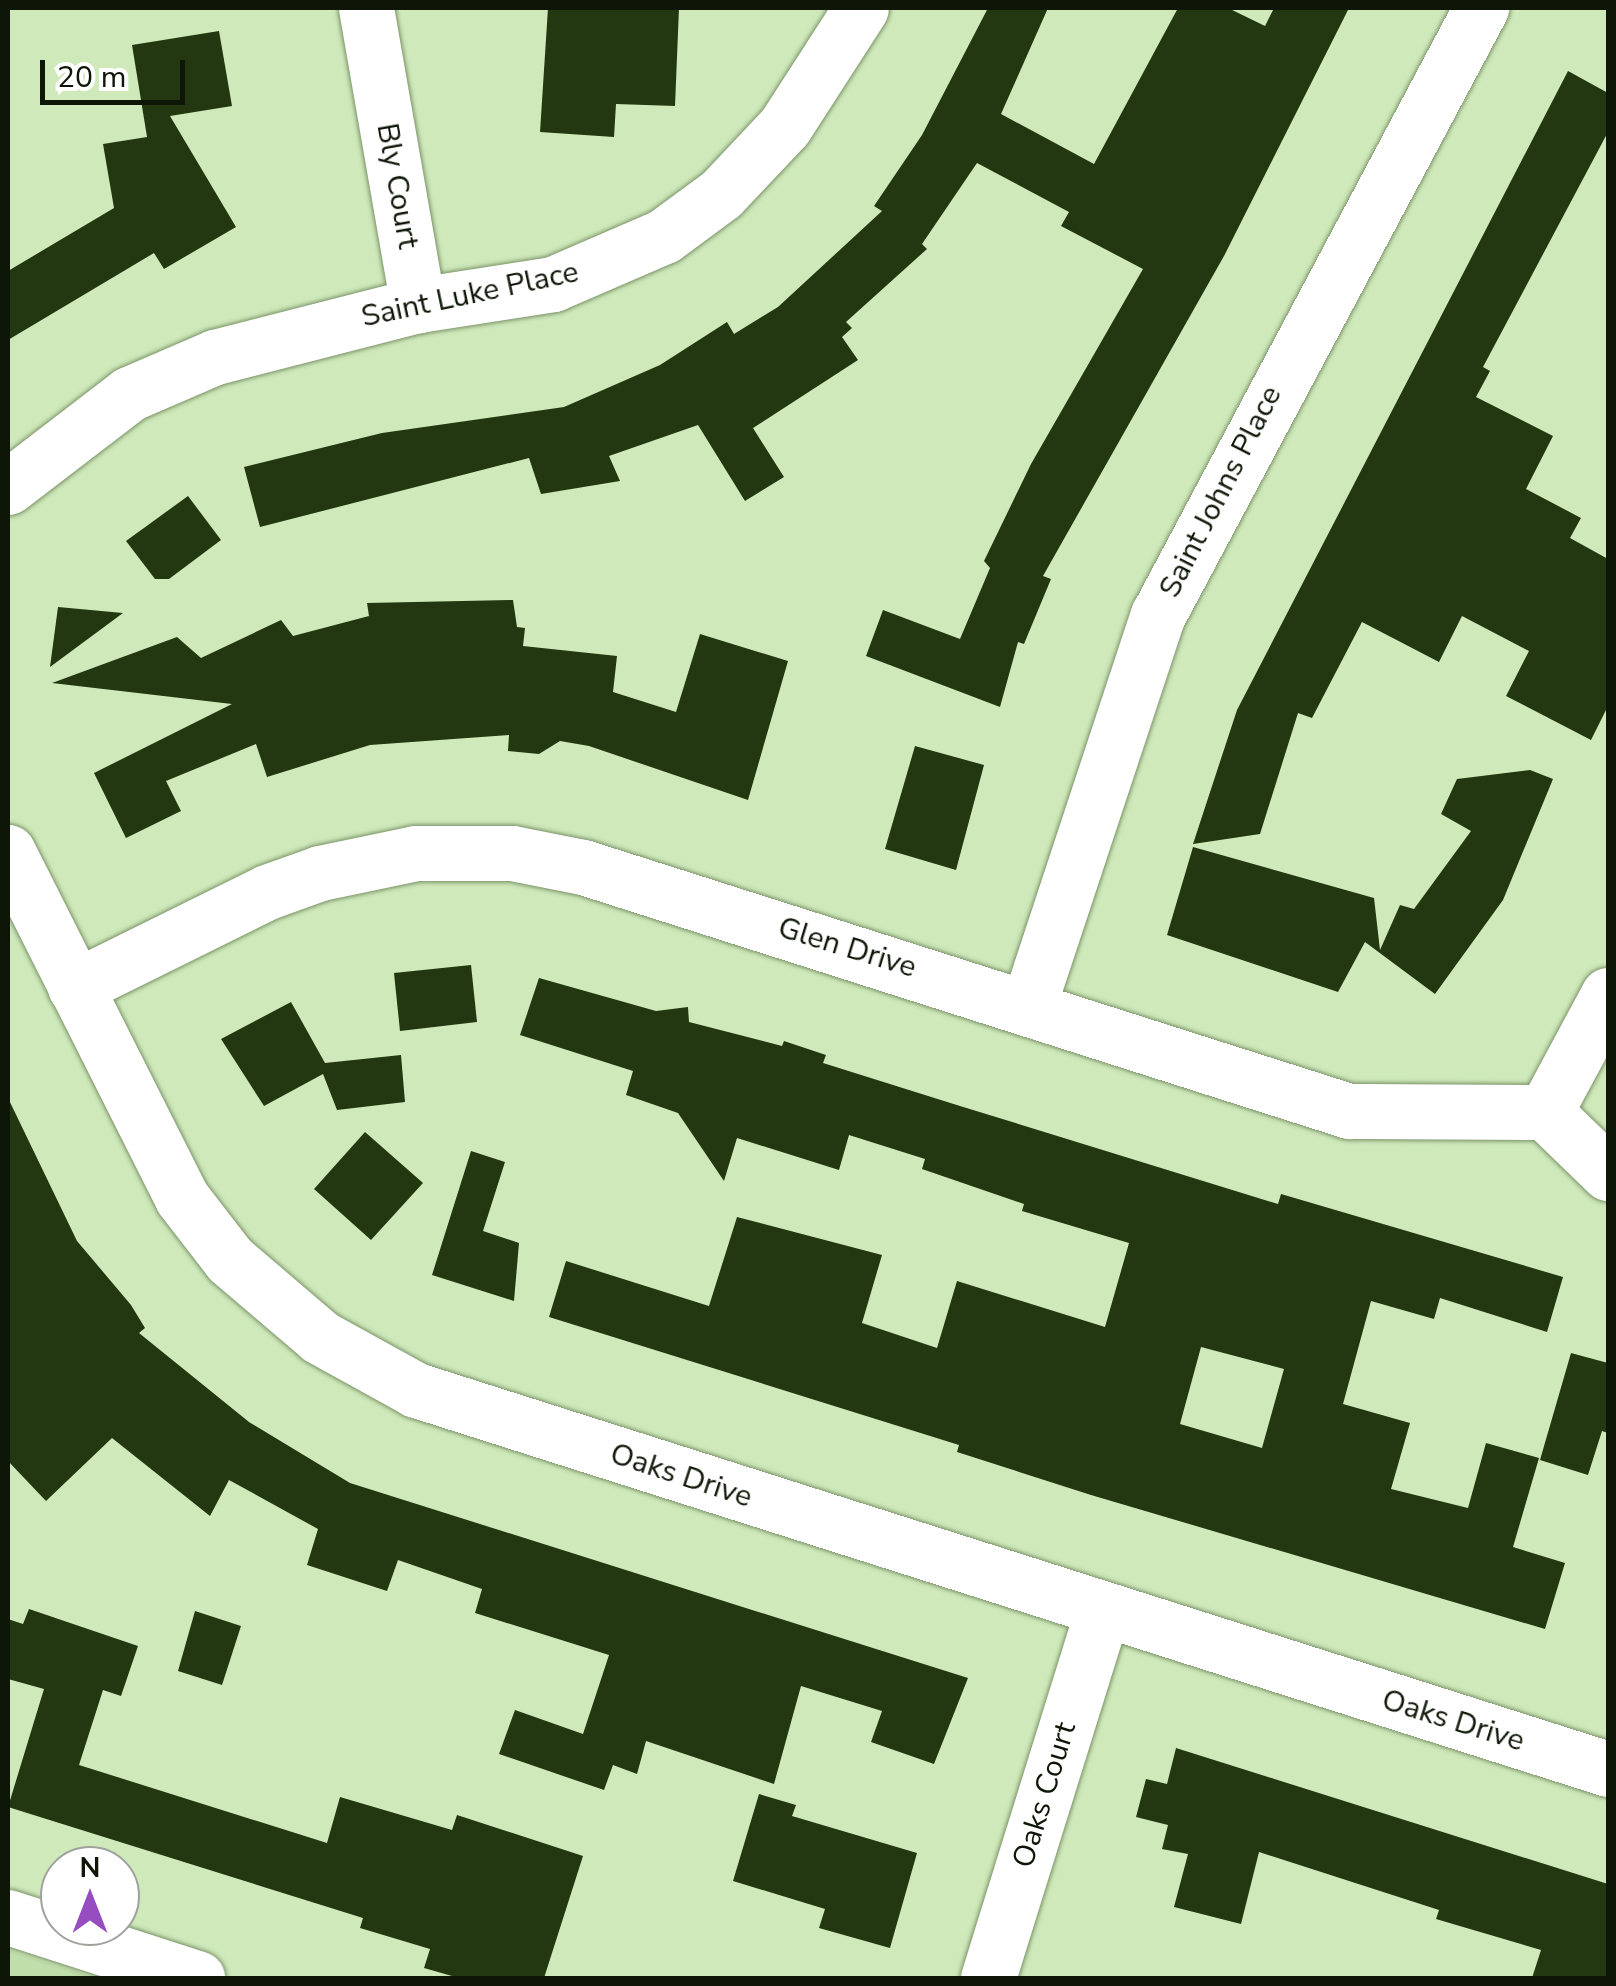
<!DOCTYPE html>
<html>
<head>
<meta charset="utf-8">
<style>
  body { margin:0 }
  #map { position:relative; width:1616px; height:1986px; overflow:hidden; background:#cfe9bb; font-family:"Nunito Sans",sans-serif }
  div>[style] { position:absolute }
  .built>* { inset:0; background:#c0deaa }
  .building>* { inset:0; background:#233710 }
  .roads { filter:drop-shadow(0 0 2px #7b9368) drop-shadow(0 0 2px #7b9368) }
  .street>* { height:55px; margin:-27.5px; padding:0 27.5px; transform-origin:27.5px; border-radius:27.5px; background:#fff }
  span { translate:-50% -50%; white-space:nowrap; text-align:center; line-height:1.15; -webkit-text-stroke:10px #fff; paint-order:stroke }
  .street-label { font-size:30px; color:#0e1707 }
  .frame { position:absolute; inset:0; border:10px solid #0e1707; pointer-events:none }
  .north { position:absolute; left:40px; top:1846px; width:100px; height:100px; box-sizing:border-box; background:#fff; border:2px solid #9fa29c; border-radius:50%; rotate:0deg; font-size:28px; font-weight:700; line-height:40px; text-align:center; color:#0e1707 }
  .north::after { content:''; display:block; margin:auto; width:35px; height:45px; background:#964dbf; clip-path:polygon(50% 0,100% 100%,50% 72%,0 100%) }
  .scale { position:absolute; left:40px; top:60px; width:145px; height:45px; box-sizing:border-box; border:5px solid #0e1707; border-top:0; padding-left:12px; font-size:30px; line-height:35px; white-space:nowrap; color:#0e1707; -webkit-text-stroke:8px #fff; paint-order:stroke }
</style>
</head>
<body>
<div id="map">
  <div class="built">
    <div style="clip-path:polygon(8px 1950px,96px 1978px,8px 1978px)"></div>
  </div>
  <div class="building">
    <div style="clip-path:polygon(548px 8px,679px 8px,675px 106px,616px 104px,614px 137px,540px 132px)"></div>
    <div style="clip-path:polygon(988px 8px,1048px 8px,1001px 114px,1094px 164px,1178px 8px,1228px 8px,1265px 26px,1274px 8px,1349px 8px,1224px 256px,1043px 576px,1051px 579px,1024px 644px,1018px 642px,1000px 707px,866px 656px,883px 610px,960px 639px,990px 568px,984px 561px,1031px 464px,1143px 269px,1061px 226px,1069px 212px,977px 163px,922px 244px,927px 249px,846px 322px,852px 328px,842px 337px,858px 360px,753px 428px,784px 477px,745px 501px,698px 425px,609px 456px,620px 481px,541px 494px,529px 458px,260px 527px,244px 467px,382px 433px,564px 407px,660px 365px,727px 322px,734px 334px,778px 307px,882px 211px,874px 206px,922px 135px)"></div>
    <div style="clip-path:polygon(219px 31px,232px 106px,170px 116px,236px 227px,164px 269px,154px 253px,8px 340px,8px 271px,114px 208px,103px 144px,147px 137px,132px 45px)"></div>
    <div style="clip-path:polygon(1568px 71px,1608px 93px,1608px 132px,1483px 367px,1490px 371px,1476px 397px,1553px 436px,1526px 489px,1581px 518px,1570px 538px,1608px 559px,1608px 706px,1591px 740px,1506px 696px,1529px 651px,1462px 616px,1439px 662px,1362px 622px,1312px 718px,1298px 713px,1260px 834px,1193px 844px,1237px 710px)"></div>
    <div style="clip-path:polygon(188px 496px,221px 540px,169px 579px,155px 579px,126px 541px)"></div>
    <div style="clip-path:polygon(513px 600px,517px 627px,525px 628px,523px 646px,617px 656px,613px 692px,676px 712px,700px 634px,788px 661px,748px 800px,589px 746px,560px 741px,539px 754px,508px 751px,509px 735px,370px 745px,267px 777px,256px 744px,166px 781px,181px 811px,126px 838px,94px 773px,232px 704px,52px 683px,177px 637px,201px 658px,281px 620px,293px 636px,369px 616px,367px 603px)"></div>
    <div style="clip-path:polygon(58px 607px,123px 613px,50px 667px)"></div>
    <div style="clip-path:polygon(915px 746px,984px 765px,956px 870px,885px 849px)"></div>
    <div style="clip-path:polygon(1530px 770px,1553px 779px,1503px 900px,1435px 994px,1365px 942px,1338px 992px,1167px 935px,1193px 847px,1374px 898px,1380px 950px,1400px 905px,1414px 909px,1471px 831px,1441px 814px,1457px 779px)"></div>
    <div style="clip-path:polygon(471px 965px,477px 1022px,400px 1031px,394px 973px)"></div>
    <div style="clip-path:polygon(evenodd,539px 978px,656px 1011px,688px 1007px,689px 1022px,782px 1046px,784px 1041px,826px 1055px,823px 1063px,960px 1106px,1278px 1204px,1281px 1194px,1563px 1277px,1547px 1332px,1440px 1298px,1434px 1319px,1371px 1301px,1343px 1404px,1410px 1423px,1391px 1489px,1468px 1508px,1486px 1443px,1539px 1458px,1513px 1547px,1565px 1563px,1545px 1629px,1091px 1495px,957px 1452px,959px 1445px,549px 1317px,566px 1261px,709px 1306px,737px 1217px,882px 1255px,862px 1323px,937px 1348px,957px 1281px,1105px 1327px,1129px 1243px,1022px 1211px,1024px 1204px,922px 1169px,925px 1159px,849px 1135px,839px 1170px,737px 1138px,724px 1181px,678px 1113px,626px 1095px,633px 1071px,520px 1035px,539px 978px,1201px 1347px,1284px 1369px,1262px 1448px,1180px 1424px,1201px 1347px)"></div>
    <div style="clip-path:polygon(291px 1002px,325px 1063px,401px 1055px,405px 1102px,337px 1110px,323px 1074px,264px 1106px,221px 1039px)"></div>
    <div style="clip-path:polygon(8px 1098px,77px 1241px,131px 1305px,145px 1328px,139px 1333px,249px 1422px,350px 1483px,968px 1678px,934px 1764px,871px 1742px,882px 1711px,801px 1686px,774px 1784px,646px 1741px,637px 1774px,613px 1765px,604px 1790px,499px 1754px,515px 1710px,583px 1734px,609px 1655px,475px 1613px,482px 1589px,398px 1560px,387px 1591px,307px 1565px,318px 1529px,229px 1480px,210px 1516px,112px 1438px,46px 1501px,8px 1461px)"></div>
    <div style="clip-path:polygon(365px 1132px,423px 1183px,371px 1240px,314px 1189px)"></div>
    <div style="clip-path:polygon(471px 1151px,505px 1162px,483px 1231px,519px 1243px,514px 1301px,432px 1275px)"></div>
    <div style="clip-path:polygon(1571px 1353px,1608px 1363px,1608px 1433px,1602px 1431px,1588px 1475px,1540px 1460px)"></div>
    <div style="clip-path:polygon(29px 1609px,138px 1646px,121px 1696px,103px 1690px,79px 1765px,327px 1843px,340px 1797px,452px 1830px,457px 1815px,583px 1856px,544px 1978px,459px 1978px,424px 1968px,430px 1949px,360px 1928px,363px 1918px,8px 1807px,44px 1689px,8px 1679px,8px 1619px,23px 1624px)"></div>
    <div style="clip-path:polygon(195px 1611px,241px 1626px,222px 1685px,178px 1671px)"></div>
    <div style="clip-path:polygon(1176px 1748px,1608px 1884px,1608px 1978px,1532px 1978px,1541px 1950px,1436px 1919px,1439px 1910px,1259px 1852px,1241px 1924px,1174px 1907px,1188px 1854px,1162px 1849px,1168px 1825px,1136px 1817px,1146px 1779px,1167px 1784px)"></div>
    <div style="clip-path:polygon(759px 1794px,796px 1805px,792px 1816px,917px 1853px,890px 1948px,819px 1928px,825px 1909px,733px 1881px)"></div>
  </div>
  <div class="roads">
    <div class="street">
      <div style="left:366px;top:8px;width:302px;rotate:80.1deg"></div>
      <div style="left:8px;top:487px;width:153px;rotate:-37.5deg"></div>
      <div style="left:129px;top:394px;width:94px;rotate:-23.3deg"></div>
      <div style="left:215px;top:357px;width:210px;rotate:-14.4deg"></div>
      <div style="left:418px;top:305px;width:137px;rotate:-8.8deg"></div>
      <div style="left:553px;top:284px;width:121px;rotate:-23.4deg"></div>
      <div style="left:664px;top:236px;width:71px;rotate:-36.4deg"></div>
      <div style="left:721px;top:194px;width:93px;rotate:-46.7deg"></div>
      <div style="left:785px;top:126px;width:140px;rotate:-57.2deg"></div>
      <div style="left:8px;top:852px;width:387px;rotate:63.3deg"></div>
      <div style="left:182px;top:1198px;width:78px;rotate:52.3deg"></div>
      <div style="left:230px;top:1260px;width:118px;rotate:40.5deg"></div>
      <div style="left:320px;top:1337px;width:110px;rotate:28.9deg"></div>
      <div style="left:416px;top:1390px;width:1251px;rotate:17.64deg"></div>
      <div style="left:75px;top:987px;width:214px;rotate:-26.3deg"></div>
      <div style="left:267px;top:892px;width:56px;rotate:-19.7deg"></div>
      <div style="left:320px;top:873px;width:98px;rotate:-11.8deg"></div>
      <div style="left:416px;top:853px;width:96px"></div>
      <div style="left:512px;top:853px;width:72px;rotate:11.2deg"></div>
      <div style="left:583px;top:867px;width:804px;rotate:17.67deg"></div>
      <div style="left:1349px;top:1111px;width:196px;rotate:0.3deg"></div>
      <div style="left:1545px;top:1112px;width:88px;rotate:44.1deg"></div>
      <div style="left:1029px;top:1004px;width:410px;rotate:-71.7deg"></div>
      <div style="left:1158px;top:615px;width:688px;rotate:-61.98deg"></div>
      <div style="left:1545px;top:1112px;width:133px;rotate:-61.7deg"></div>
      <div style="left:8px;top:1917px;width:199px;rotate:17.9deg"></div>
      <div style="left:988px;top:1978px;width:383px;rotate:-72.7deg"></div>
    </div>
  </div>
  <div class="street-label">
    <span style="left:397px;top:186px;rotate:80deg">Bly Court</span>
    <span style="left:470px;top:295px;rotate:-12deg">Saint Luke Place</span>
    <span style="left:1221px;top:492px;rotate:-63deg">Saint Johns Place</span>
    <span style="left:847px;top:948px;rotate:17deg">Glen Drive</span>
    <span style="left:681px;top:1476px;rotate:18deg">Oaks Drive</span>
    <span style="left:1453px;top:1721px;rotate:17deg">Oaks Drive</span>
    <span style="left:1045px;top:1795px;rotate:-73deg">Oaks Court</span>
  </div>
  <div class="frame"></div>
  <div class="north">N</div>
  <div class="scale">20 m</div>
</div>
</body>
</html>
